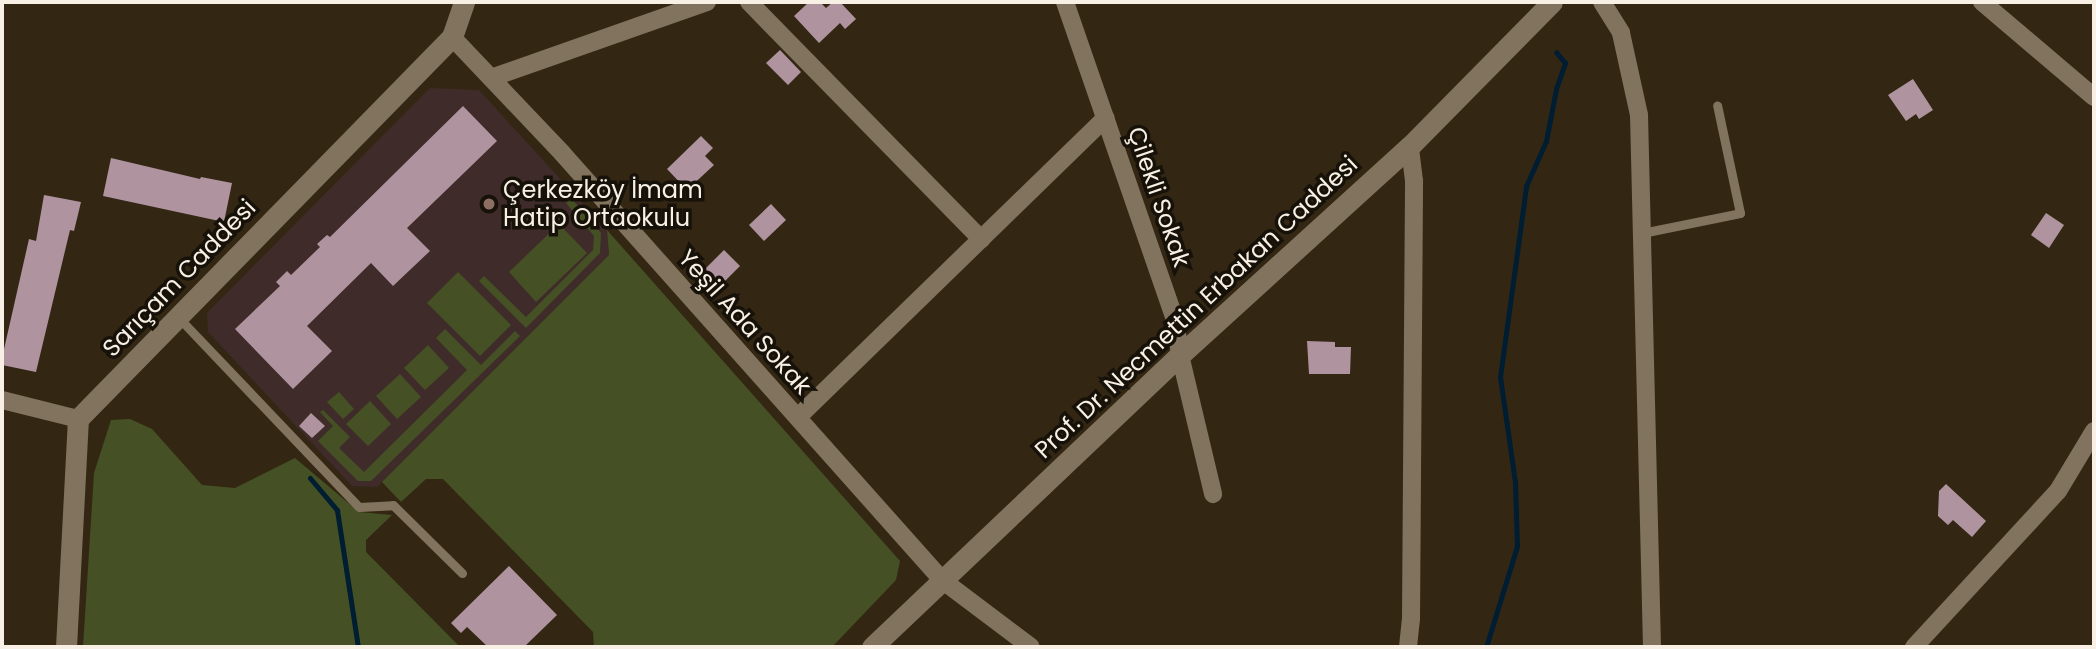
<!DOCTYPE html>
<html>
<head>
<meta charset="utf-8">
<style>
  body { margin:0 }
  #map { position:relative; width:2096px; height:649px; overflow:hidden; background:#332714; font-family:Poppins,sans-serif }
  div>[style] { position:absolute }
  .education>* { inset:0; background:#3f2b29 }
  .green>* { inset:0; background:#455124 }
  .stream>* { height:5px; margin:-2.5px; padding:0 2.5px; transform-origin:2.5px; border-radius:2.5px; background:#011d32 }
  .building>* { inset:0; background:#af94a0 }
  .service>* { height:9px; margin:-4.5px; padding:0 4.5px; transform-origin:4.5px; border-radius:4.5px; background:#82735e }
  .minor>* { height:18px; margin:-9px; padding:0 9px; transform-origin:9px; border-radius:9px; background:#82735e }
  .tertiary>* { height:21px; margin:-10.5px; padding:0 10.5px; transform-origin:10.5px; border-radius:10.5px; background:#82735e }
  .dots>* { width:19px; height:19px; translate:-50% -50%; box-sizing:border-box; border:4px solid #161109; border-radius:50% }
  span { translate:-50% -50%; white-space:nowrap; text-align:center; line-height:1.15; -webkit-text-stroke:7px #161109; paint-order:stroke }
  .poi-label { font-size:24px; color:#f8f0e4 }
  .left { translate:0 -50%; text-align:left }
  .street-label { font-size:24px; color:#f8f0e4 }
  .frame { position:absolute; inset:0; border:4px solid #f8f0e4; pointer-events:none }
</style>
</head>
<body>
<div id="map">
  <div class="education">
    <div style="clip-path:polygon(430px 88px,479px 90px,607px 230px,609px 255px,377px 487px,352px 486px,208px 332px,207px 313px)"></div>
  </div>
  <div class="green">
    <div style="clip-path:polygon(572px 199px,601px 233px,600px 253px,526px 328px,479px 281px,484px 276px,526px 317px,593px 250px,594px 236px,566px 203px)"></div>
    <div style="clip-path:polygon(559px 224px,587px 253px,536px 302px,509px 272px)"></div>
    <div style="clip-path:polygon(607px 230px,900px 561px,896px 580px,832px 647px,594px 647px,593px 632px,443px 479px,426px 479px,401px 502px,382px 482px,609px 255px)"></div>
    <div style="clip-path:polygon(458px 272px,511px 325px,480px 356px,427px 303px)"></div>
    <div style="clip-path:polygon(445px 329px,481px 365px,515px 331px,520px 336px,371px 481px,358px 481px,318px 441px,333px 426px,320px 412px,323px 410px,350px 437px,339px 448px,364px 472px,467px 370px,436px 338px)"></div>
    <div style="clip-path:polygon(428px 345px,449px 368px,425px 390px,404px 368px)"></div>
    <div style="clip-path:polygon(400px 374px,421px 397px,397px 419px,376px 396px)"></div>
    <div style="clip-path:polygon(339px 392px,354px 409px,343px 419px,327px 402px)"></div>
    <div style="clip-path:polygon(370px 401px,391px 424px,368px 446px,346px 424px)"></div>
    <div style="clip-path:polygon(130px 419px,152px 429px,202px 485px,235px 488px,295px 458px,359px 512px,392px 515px,366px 540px,366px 552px,460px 647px,83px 647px,94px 473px,111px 420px)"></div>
  </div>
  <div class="stream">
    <div style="left:310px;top:478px;width:42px;rotate:49.8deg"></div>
    <div style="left:337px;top:510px;width:139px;rotate:81.3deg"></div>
    <div style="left:1486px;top:647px;width:106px;rotate:-72.9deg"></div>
    <div style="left:1517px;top:546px;width:64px;rotate:-91.8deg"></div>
    <div style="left:1515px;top:482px;width:106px;rotate:-98.1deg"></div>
    <div style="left:1500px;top:377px;width:193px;rotate:-82.2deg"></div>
    <div style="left:1526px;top:186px;width:49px;rotate:-66deg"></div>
    <div style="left:1546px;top:141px;width:53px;rotate:-79.1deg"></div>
    <div style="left:1556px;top:89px;width:28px;rotate:-71deg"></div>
    <div style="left:1565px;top:63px;width:14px;rotate:-129deg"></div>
  </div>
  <div class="building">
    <div style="clip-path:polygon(809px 2px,820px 2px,826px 8px,833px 2px,840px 2px,856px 19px,845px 29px,840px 23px,819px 43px,794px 16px)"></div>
    <div style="clip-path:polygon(780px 50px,801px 72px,788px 85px,766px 63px)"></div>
    <div style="clip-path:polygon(1913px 79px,1933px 110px,1919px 119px,1916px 114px,1906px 121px,1888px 95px)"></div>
    <div style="clip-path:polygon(463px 106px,497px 141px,407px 228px,430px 251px,393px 286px,371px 263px,307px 326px,332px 351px,293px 389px,235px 329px,280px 286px,276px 282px,287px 271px,291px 275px,320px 247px,317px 244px,327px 235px,330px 237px)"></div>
    <div style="clip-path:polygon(701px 136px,713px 148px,705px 156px,714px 165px,687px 190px,667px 169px)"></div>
    <div style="clip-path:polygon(111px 158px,200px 179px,201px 177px,232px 183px,224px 222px,103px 196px)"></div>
    <div style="clip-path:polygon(44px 195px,81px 202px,74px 231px,70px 230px,36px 372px,2px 365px,2px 358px,29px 239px,36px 241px)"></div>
    <div style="clip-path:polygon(771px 204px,786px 220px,764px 241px,749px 225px)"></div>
    <div style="clip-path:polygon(2046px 213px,2064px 225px,2049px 248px,2031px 235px)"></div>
    <div style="clip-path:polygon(724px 250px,740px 266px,719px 287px,703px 271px)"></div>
    <div style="clip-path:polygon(1307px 341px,1335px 342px,1335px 347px,1351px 347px,1350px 374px,1309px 374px)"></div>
    <div style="clip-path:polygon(311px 413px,325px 426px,312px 438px,299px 426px)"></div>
    <div style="clip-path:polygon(1946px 484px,1986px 521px,1972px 537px,1953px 520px,1948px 525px,1938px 516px,1939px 491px)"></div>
    <div style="clip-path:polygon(509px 566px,557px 615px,524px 647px,488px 647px,467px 627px,461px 633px,451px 623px)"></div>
  </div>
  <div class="service">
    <div style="left:1642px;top:233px;width:100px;rotate:-11.5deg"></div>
    <div style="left:1740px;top:213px;width:110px;rotate:-102deg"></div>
    <div style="left:178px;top:317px;width:262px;rotate:46.4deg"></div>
    <div style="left:359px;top:507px;width:34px;rotate:-3deg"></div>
    <div style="left:393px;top:505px;width:97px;rotate:44.6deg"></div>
  </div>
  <div class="minor">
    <div style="left:749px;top:2px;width:332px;rotate:45.6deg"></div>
    <div style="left:1065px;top:2px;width:336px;rotate:70.9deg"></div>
    <div style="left:1175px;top:319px;width:36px;rotate:82deg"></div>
    <div style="left:1180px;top:355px;width:143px;rotate:76.6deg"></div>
    <div style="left:1602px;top:2px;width:36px;rotate:58deg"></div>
    <div style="left:1621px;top:33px;width:84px;rotate:77.6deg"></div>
    <div style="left:1639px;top:115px;width:532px;rotate:88.6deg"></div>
    <div style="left:1982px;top:2px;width:147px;rotate:40.3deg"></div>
    <div style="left:452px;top:37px;width:160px;rotate:46.5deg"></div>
    <div style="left:562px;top:153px;width:572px;rotate:48.33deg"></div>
    <div style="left:942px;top:580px;width:111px;rotate:37deg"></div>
    <div style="left:491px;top:78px;width:229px;rotate:-19.4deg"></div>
    <div style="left:2px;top:400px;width:78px;rotate:14deg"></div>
    <div style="left:798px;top:417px;width:429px;rotate:-44.2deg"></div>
    <div style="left:1408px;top:647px;width:28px;rotate:-84deg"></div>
    <div style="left:1411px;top:619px;width:438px;rotate:-89.6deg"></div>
    <div style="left:1414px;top:181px;width:35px;rotate:-97deg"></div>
    <div style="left:1914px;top:647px;width:212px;rotate:-47.3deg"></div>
    <div style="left:2058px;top:491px;width:70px;rotate:-59deg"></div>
  </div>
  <div class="tertiary">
    <div style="left:66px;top:647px;width:228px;rotate:-87deg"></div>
    <div style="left:78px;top:419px;width:535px;rotate:-45.61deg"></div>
    <div style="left:452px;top:37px;width:37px;rotate:-71deg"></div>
    <div style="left:872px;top:647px;width:424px;rotate:-43.5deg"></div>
    <div style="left:1180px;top:355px;width:311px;rotate:-42.3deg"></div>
    <div style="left:1410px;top:146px;width:202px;rotate:-45.4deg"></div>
  </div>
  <div class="dots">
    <div style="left:489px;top:204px;background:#8d6e63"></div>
  </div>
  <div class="poi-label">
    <span class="left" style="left:503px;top:204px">Çerkezköy İmam<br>Hatip Ortaokulu</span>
  </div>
  <div class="street-label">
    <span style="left:1159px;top:197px;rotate:71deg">Çilekli Sokak</span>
    <span style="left:179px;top:278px;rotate:-46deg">Sarıçam Caddesi</span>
    <span style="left:1196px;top:307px;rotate:-43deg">Prof. Dr. Necmettin Erbakan Caddesi</span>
    <span style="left:745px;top:322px;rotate:48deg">Yeşil Ada Sokak</span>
  </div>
  <div class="frame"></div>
</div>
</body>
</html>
